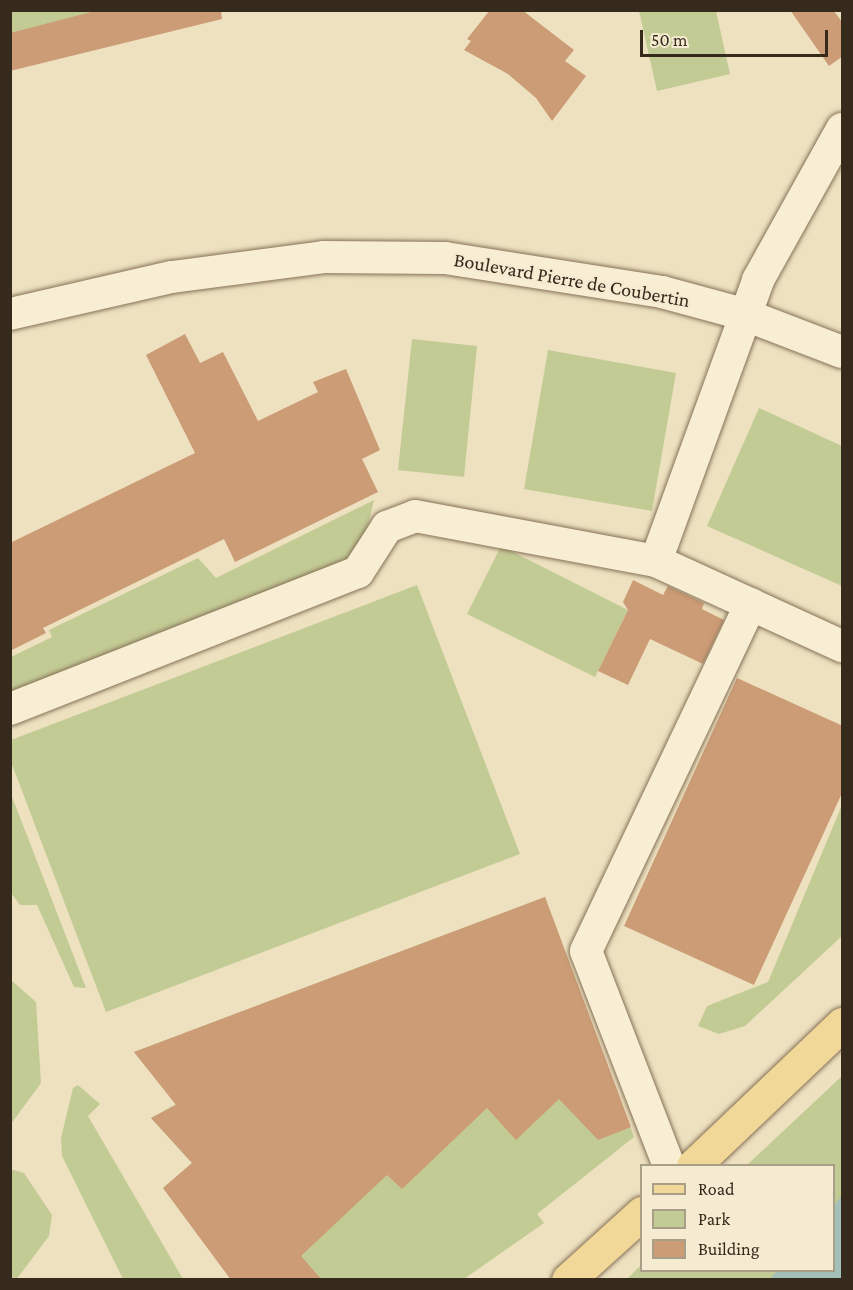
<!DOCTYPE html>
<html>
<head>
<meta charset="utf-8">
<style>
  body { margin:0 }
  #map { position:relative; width:853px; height:1290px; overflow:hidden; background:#ede1c0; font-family:"Crimson Pro",serif }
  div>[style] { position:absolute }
  .green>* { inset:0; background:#c3cb95 }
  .water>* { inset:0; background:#a3c0b8 }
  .building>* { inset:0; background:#cc9c76 }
  .roads { filter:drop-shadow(0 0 2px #877258) drop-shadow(0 0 2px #877258) }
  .minor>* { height:32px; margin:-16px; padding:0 16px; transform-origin:16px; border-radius:16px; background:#f8eed3 }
  .major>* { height:33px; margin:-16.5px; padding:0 16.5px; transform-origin:16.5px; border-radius:16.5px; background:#f1d898 }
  span { translate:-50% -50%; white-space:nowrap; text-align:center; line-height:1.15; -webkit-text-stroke:5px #f5ebd0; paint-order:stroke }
  .street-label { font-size:20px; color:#362a1d }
  .frame { position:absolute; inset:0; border:12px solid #362a1d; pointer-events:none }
  .legend { position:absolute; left:640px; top:1164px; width:195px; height:108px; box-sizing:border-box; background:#f5ebd0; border:2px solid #a99e88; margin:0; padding:8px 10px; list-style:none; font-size:18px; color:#362a1d }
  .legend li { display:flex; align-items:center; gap:12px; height:30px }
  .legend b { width:30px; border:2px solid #a99e88 }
  .scale { position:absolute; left:640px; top:30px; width:188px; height:27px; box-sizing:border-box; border:3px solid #362a1d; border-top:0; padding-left:8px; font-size:18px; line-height:21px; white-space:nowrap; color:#362a1d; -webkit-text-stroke:4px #f5ebd0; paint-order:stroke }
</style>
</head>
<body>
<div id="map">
  <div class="green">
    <div style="clip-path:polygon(11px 10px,99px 11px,11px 33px)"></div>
    <div style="clip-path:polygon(639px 11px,716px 11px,730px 74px,657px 91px)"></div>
    <div style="clip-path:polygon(412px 339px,477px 346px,464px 477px,398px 470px)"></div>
    <div style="clip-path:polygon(548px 350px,676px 373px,652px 511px,524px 489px)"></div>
    <div style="clip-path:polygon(759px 408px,842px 446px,842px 586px,707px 526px)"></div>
    <div style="clip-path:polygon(374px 500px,358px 567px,11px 697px,11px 657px,52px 637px,49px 630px,198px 558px,216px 578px)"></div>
    <div style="clip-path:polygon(501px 546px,628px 610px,595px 677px,467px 614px)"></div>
    <div style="clip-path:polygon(417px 585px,520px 854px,106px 1012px,11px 762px,11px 740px)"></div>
    <div style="clip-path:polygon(11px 794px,86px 988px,74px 987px,37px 905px,20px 905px,11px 893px)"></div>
    <div style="clip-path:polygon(842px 805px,842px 936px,745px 1026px,719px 1034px,698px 1026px,707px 1006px,768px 982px)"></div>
    <div style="clip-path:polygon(545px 897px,634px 1137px,537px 1214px,544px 1223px,464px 1279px,231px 1279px,163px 1188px,192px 1163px,151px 1118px,176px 1104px,134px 1052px)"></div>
    <div style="clip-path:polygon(11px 980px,36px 1002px,41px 1083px,11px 1124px)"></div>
    <div style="clip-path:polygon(842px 1076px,842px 1279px,626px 1280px,641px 1265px,642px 1270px,834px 1270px,834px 1166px,747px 1165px)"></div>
    <div style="clip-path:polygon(78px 1085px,100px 1104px,88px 1116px,183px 1279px,123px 1279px,62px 1156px,61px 1138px,73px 1088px)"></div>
    <div style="clip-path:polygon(10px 1169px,24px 1173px,52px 1215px,49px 1236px,16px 1280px,10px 1279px)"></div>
  </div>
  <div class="water">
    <div style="clip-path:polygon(842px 1195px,842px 1276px,839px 1280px,770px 1279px,777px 1271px,834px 1270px,834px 1206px)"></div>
  </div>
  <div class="building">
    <div style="clip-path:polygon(99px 10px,221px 10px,222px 19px,10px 71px,10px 33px)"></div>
    <div style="clip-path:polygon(490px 10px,522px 10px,574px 50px,565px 61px,586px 76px,552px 121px,536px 98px,508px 74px,464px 50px,471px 41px,467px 39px)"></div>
    <div style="clip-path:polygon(790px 10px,833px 10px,843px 23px,843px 56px,829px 66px)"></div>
    <div style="clip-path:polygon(185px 334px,200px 363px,223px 352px,258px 421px,318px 392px,313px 382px,346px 369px,380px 450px,362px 459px,378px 492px,235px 562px,224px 539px,43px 628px,46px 633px,10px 651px,10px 543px,195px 453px,146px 355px)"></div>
    <div style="clip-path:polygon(633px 580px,663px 595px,668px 586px,704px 603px,702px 609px,724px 620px,703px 664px,650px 639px,628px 685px,598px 671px,628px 610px,623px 602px)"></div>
    <div style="clip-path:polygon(737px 678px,843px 726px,843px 791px,754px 985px,624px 926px)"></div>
    <div style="clip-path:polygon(545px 897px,631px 1127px,598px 1140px,559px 1099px,516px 1140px,487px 1108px,402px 1189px,387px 1175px,301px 1256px,322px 1280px,231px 1280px,163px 1188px,192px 1163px,151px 1118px,176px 1105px,134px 1052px)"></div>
  </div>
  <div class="roads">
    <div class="minor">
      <div style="left:10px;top:314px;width:166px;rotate:-12.9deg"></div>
      <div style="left:172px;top:277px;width:153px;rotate:-7.5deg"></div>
      <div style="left:324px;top:257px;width:121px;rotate:0.5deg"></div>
      <div style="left:445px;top:258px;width:220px;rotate:8.9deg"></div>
      <div style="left:662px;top:292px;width:84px;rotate:15.2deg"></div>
      <div style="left:743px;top:314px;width:106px;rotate:21deg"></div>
      <div style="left:656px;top:561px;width:205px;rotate:24.6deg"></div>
      <div style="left:10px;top:709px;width:374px;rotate:-21.5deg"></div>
      <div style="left:358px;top:572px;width:54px;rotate:-57.2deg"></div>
      <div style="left:387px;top:527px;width:30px;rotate:-21deg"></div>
      <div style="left:415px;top:516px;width:245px;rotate:10.6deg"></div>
      <div style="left:656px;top:561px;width:299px;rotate:-70deg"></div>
      <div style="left:758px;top:280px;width:173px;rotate:-60.9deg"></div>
      <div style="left:669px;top:1166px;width:230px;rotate:-111.1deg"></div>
      <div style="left:586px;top:951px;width:384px;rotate:-64.6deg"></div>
    </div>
    <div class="major">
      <div style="left:693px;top:1166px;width:206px;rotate:-43.6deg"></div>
      <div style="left:568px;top:1280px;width:100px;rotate:-42.2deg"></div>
    </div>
  </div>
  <div class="street-label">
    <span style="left:572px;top:280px;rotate:10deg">Boulevard Pierre de Coubertin</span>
  </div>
  <div class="frame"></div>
  <ul class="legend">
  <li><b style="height:8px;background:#f1d898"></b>Road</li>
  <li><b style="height:16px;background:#c3cb95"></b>Park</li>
  <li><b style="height:16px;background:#cc9c76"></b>Building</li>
  </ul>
  <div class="scale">50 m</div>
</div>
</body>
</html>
